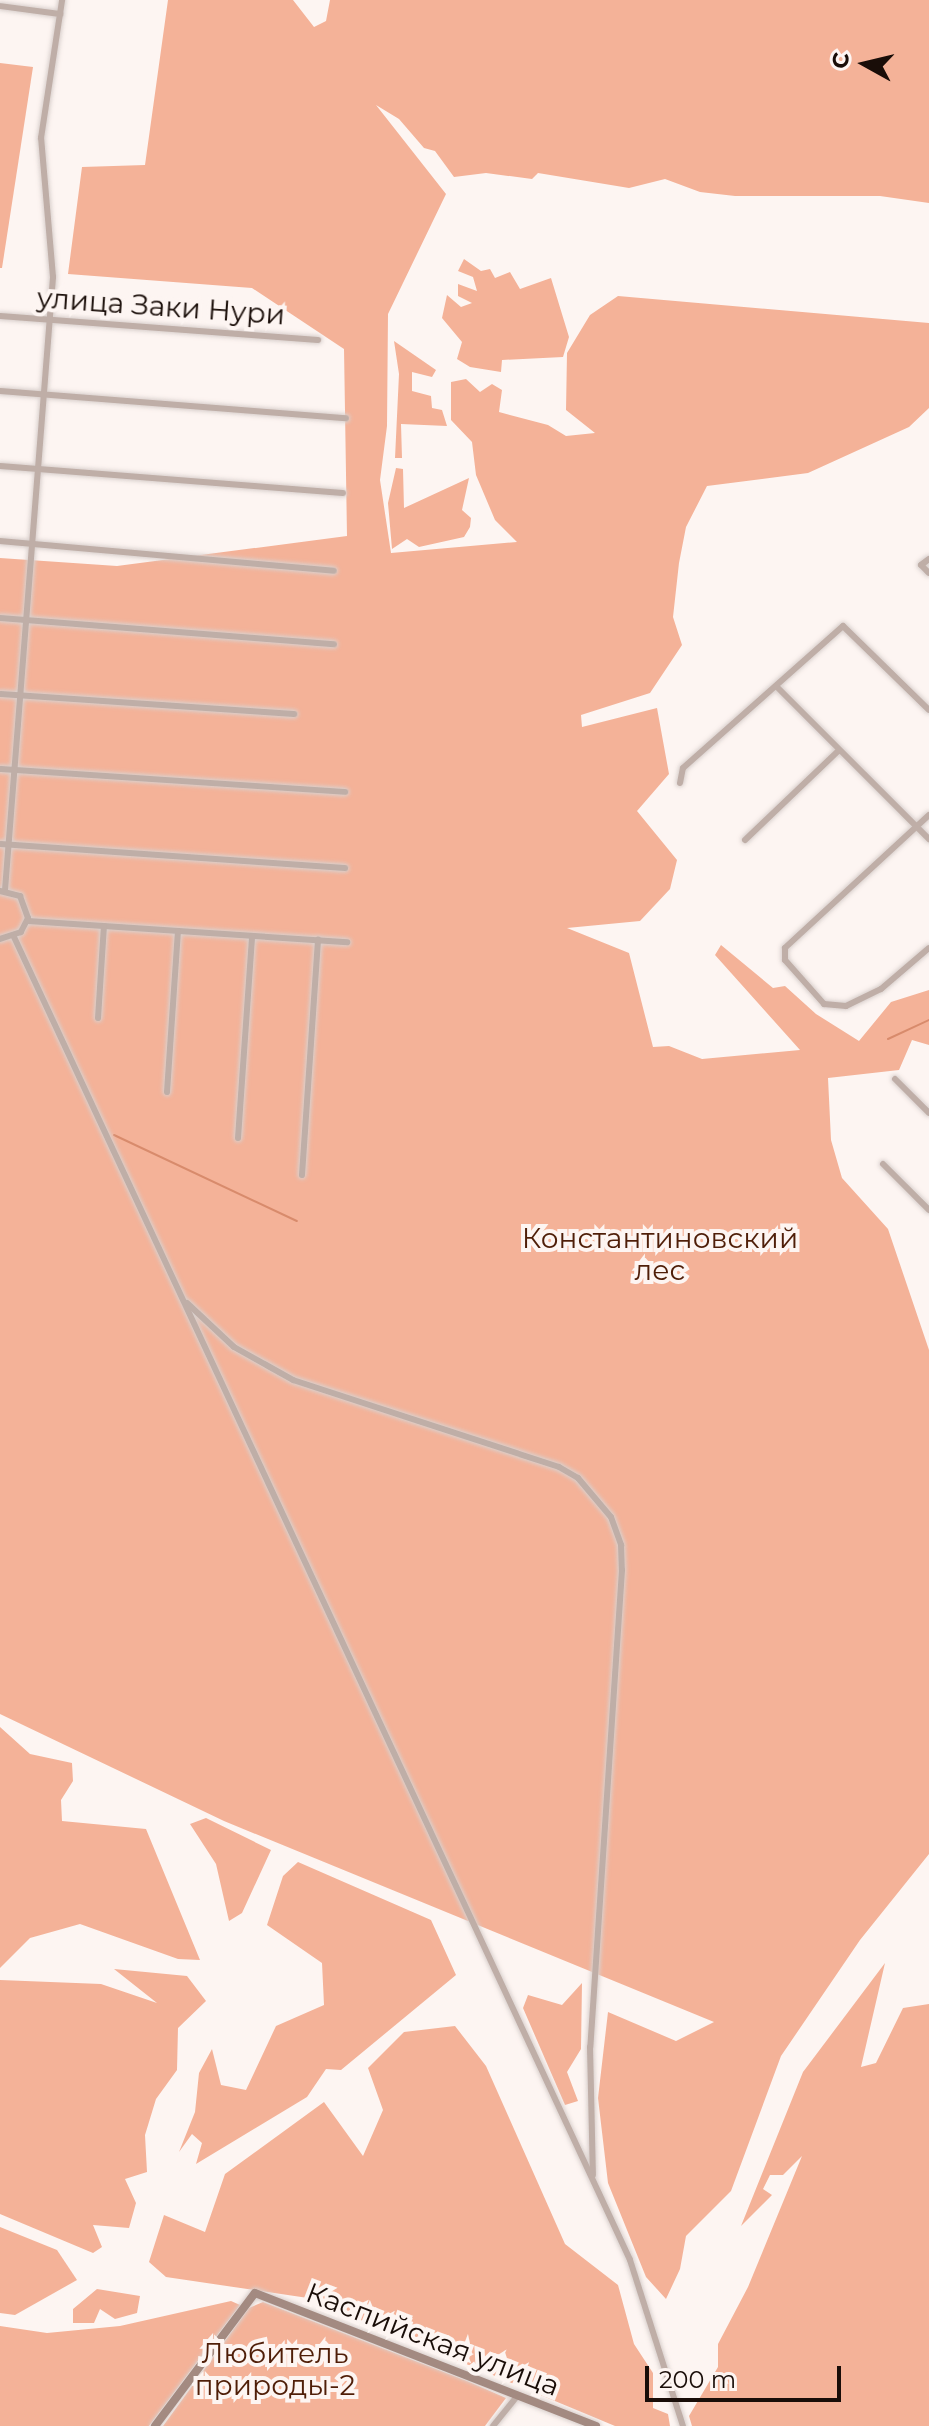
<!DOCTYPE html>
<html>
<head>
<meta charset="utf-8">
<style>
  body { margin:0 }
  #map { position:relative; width:929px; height:2426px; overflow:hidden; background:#fdf5f2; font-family:Montserrat,sans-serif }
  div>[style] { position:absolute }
  .green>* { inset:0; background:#f4b298 }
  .stream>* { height:2px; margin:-1px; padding:0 1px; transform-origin:1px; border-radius:1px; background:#d88b6c }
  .roads { filter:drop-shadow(0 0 2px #d9d0cd) drop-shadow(0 0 2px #d9d0cd) }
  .street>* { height:6px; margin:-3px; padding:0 3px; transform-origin:3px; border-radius:3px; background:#bfaea7 }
  .secondary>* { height:8px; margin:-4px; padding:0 4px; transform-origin:4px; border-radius:4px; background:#a38a81 }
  span { translate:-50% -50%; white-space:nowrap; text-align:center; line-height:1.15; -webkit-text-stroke:8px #fdf5f2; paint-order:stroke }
  .street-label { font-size:28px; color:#190d08 }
  .park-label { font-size:28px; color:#4f1e08 }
  .north { position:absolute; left:825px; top:24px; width:80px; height:80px; -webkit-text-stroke:6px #fdf5f2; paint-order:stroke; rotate:278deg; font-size:22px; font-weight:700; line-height:32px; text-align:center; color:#190d08 }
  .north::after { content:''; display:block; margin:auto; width:28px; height:36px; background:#190d08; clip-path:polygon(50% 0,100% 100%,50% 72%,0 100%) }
  .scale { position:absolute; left:645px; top:2366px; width:196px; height:36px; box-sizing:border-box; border:4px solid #190d08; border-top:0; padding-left:10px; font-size:24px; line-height:28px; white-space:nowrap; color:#190d08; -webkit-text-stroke:6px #fdf5f2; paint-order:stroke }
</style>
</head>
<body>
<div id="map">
  <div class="green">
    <div style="clip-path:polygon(168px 0,293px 0,314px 27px,326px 21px,330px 0,929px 0,929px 203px,880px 196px,735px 196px,700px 192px,665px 179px,629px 188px,538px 173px,532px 179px,486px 173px,454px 177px,435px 151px,424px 148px,399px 119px,376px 105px,446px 194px,388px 314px,387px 426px,380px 480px,391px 553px,517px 542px,495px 520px,476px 475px,472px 442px,451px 420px,451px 382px,466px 379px,480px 392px,492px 384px,502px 390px,499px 412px,548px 425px,566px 436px,595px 433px,566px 410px,567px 353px,590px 315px,618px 296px,929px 323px,929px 408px,909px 427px,808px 473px,707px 486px,686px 527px,679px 563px,673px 617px,682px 645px,650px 693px,581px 715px,582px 727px,657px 708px,669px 774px,637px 811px,677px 860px,670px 889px,640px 921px,567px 928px,629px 953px,653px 1047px,669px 1046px,702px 1059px,800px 1050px,715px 955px,721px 945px,773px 988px,785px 986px,816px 1014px,859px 1041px,891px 1002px,929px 990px,929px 1045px,912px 1040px,899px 1070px,828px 1078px,831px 1140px,842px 1178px,888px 1229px,929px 1350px,929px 1854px,860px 1940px,781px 2056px,731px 2191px,686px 2236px,680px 2269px,666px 2299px,646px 2277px,608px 2183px,598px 2098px,608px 2012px,676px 2041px,714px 2022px,224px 1821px,0 1714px,0 558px,117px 566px,347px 536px,344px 349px,252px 288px,68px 274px,82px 167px,145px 165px)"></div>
    <div style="clip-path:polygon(0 63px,33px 67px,2px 268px,0 268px)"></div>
    <div style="clip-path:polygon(464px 259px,481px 271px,490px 269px,495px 278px,510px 272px,520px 289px,551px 278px,569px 337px,563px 357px,502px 360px,501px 372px,470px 367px,457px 359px,462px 342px,442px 318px,447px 295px,461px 307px,472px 303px,458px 296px,458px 284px,477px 291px,473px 277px,458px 271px)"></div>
    <div style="clip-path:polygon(394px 341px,436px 370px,432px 377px,412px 372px,412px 391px,431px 396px,432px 408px,442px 410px,447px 426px,401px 424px,402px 458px,395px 458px,399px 374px)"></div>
    <div style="clip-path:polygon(396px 468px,403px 469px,404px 508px,469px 478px,462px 510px,471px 518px,470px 527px,464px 537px,419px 547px,407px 539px,392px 549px,388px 503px)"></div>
    <div style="clip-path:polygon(0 1727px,30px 1754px,72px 1763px,73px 1781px,61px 1800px,62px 1821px,146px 1829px,200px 1960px,178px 1959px,80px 1924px,30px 1938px,0 1968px)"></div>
    <div style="clip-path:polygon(206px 1818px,271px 1850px,242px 1913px,229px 1921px,216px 1864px,190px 1824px)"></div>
    <div style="clip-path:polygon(298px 1862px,431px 1920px,456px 1975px,341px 2070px,326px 2069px,307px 2097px,196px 2164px,202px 2143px,192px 2134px,179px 2152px,195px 2112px,199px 2073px,212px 2049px,221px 2085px,246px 2090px,276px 2026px,324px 2005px,322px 1963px,267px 1925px,283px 1876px)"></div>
    <div style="clip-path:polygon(885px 1963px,861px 2067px,876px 2063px,903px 2008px,929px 2004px,929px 2426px,692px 2426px,689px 2416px,718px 2367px,718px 2344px,748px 2287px,802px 2156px,783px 2175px,770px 2175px,763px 2189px,772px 2195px,741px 2226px,803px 2072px)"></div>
    <div style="clip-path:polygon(114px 1969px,187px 1976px,206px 2001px,178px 2028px,177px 2070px,156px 2099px,145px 2135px,147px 2172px,125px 2179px,136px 2203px,129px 2228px,93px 2225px,102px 2247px,93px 2253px,0 2214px,0 1980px,101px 1984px,157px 2003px)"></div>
    <div style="clip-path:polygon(582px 1983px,581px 2049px,567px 2072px,578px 2101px,565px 2105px,523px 2008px,528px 1995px,562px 2005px)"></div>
    <div style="clip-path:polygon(455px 2026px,486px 2066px,565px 2244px,618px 2285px,634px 2344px,653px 2373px,653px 2408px,668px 2414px,670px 2426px,615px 2426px,308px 2298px,166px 2277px,149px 2262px,164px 2215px,205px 2232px,225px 2174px,324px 2102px,363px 2156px,383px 2110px,368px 2068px,404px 2032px)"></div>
    <div style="clip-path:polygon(0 2227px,57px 2250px,77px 2280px,15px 2315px,0 2313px)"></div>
    <div style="clip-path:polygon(97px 2289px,140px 2296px,137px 2313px,115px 2319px,100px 2309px,94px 2323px,73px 2323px,73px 2309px)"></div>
    <div style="clip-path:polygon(231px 2301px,240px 2305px,149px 2426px,0 2426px,0 2326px,47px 2333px,120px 2326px)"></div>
    <div style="clip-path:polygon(263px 2302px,467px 2381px,506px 2398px,485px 2426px,163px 2426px,249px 2308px)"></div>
  </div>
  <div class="stream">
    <div style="left:888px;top:1039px;width:45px;rotate:-24.9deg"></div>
    <div style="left:114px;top:1135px;width:202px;rotate:25.2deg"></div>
  </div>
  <div class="roads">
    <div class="street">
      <div style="left:0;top:6px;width:61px;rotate:7.6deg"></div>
      <div style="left:0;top:316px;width:319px;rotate:4.3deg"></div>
      <div style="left:0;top:391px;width:347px;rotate:4.5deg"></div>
      <div style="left:0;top:466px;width:344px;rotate:4.5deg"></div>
      <div style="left:0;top:541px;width:335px;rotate:5.1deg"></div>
      <div style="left:929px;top:559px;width:10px;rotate:143deg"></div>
      <div style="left:921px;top:565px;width:11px;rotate:45deg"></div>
      <div style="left:0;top:618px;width:335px;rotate:4.5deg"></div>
      <div style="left:778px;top:688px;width:214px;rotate:45deg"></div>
      <div style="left:0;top:694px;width:295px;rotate:3.9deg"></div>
      <div style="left:0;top:769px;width:346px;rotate:3.8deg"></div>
      <div style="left:680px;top:783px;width:15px;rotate:-79deg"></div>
      <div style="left:683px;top:768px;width:214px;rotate:-41.6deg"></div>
      <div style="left:843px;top:626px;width:120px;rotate:44.3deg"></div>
      <div style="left:929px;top:815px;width:196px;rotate:137.3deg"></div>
      <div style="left:785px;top:948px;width:12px;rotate:90deg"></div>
      <div style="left:785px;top:960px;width:59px;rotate:48.4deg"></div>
      <div style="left:824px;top:1004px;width:22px;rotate:5deg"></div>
      <div style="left:846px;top:1006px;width:39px;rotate:-26deg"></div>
      <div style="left:881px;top:989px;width:63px;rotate:-40.5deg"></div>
      <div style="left:745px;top:840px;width:129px;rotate:-43.7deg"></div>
      <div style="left:0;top:844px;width:346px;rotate:4deg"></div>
      <div style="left:5px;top:890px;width:615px;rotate:-85.52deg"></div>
      <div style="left:53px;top:277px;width:140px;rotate:-94.9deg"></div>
      <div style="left:41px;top:138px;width:140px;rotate:-81.3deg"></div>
      <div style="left:0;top:891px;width:21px;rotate:14deg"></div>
      <div style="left:20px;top:896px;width:23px;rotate:70deg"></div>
      <div style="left:28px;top:918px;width:16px;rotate:117deg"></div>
      <div style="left:21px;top:932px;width:22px;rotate:162deg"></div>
      <div style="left:28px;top:921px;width:320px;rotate:3.8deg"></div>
      <div style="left:14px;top:937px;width:1459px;rotate:65.03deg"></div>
      <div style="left:630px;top:2260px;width:174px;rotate:72.3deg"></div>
      <div style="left:98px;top:1018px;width:92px;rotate:-86.3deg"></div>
      <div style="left:895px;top:1079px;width:48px;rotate:45deg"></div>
      <div style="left:167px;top:1092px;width:161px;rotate:-86.1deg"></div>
      <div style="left:238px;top:1138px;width:202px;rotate:-86deg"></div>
      <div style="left:883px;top:1164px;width:65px;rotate:45deg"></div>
      <div style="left:302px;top:1175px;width:236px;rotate:-86.1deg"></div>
      <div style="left:187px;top:1303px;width:64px;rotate:43.1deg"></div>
      <div style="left:234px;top:1347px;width:68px;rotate:29.2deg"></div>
      <div style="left:293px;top:1380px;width:280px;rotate:18.1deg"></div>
      <div style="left:559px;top:1467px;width:22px;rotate:30deg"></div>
      <div style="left:578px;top:1478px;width:51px;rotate:49.8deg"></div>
      <div style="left:611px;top:1517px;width:30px;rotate:70deg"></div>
      <div style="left:621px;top:1545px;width:25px;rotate:88deg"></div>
      <div style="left:622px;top:1570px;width:478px;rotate:93.8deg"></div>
      <div style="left:590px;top:2047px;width:128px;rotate:88.7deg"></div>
      <div style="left:493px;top:2426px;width:38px;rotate:-51deg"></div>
    </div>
    <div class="secondary">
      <div style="left:155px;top:2426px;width:166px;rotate:-53.1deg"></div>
      <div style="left:255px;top:2293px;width:366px;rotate:21.3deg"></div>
    </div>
  </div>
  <div class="street-label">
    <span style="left:161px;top:306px;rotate:4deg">улица Заки Нури</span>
    <span style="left:433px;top:2339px;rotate:21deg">Каспийская улица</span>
  </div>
  <div class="park-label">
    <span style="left:660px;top:1254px">Константиновский<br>лес</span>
    <span style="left:275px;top:2369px">Любитель<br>природы-2</span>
  </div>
  <div class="north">С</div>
  <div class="scale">200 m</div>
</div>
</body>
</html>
